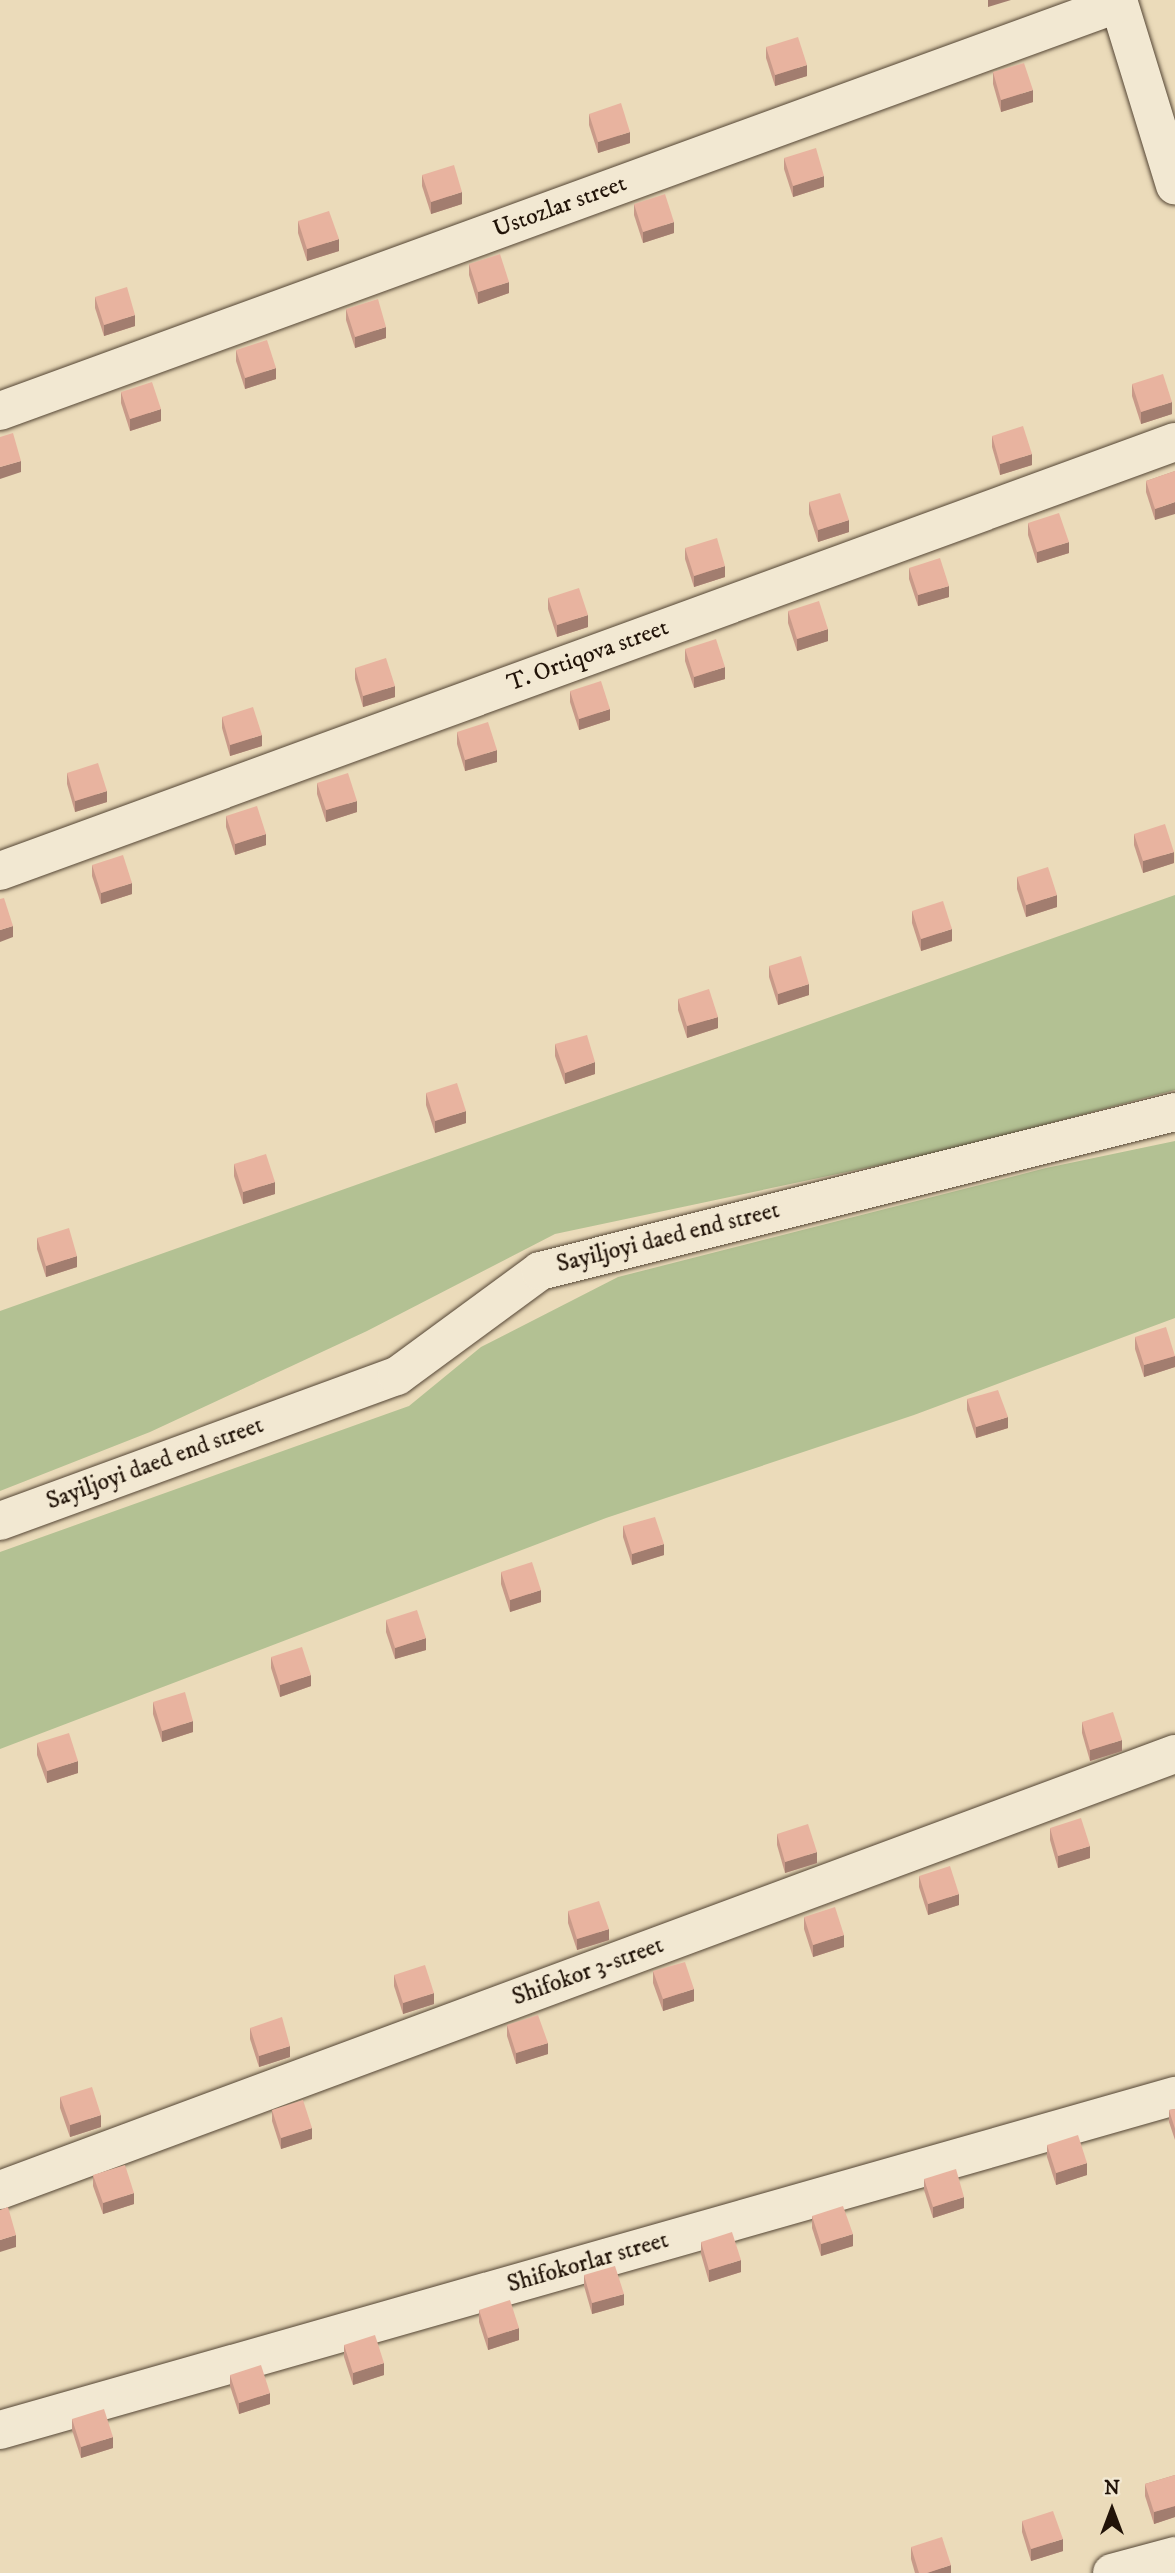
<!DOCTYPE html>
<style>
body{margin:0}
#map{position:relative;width:1175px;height:2573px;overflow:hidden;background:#ebdbba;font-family:"IM FELL DW Pica",serif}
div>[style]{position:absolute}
.green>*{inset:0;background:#b3c193}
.roads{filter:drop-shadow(0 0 2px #544534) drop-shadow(0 0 2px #544534)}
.minor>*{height:38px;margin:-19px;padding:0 19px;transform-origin:19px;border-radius:19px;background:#f2e8d2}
.wall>*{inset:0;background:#c89a89}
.shaded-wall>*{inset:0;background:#a27d6f}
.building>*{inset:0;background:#e8b39f}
span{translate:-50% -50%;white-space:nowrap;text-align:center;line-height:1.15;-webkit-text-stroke:5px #f2e8d2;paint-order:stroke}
.street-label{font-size:24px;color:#211308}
.north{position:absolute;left:1077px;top:2475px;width:70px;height:70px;-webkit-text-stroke:5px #f2e8d2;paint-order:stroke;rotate:0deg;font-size:19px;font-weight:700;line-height:28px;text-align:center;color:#211308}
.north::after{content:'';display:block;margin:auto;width:24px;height:32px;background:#211308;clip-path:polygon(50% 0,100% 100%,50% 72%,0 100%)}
</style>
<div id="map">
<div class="green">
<i style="clip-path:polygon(1175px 895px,1175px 1090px,946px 1151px,555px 1234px,367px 1331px,150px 1432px,0 1491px,0 1311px)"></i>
<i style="clip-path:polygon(1175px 1141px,1175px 1318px,914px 1415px,606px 1518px,0 1749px,0 1552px,409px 1406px,481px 1347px,618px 1277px,1046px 1168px)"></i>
</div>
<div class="roads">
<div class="minor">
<i style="left:1118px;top:0;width:194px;rotate:72.9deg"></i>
<i style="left:0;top:411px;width:1191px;rotate:-20.03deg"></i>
<i style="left:0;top:871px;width:1251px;rotate:-20.06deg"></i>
<i style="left:0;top:1521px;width:423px;rotate:-20.1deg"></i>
<i style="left:397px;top:1376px;width:177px;rotate:-36.3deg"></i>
<i style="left:540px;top:1271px;width:655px;rotate:-14.06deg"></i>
<i style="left:0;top:2190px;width:1253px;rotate:-20.36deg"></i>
<i style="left:0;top:2430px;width:1222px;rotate:-15.87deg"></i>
<i style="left:1112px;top:2573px;width:65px;rotate:-15.1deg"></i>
</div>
</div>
<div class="wall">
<i style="clip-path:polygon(766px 47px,807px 76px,775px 86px,766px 58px)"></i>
<i style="clip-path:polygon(993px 72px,1033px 102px,1001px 112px,993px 84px)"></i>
<i style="clip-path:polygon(589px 114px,630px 143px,598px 153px,589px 125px)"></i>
<i style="clip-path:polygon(784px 158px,824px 187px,793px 197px,784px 169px)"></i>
<i style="clip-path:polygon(422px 175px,462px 204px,431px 214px,422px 186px)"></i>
<i style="clip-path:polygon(634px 204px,674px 233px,643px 243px,634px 215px)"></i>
<i style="clip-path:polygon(298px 221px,339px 251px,307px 261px,298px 233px)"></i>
<i style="clip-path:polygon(469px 264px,509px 293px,478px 304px,469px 275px)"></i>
<i style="clip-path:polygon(95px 297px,135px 326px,104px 336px,95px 308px)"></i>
<i style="clip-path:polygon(346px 309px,386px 338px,355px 348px,346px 320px)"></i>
<i style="clip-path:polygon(236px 350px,276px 379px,245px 389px,236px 361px)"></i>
<i style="clip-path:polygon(1132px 384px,1172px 414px,1141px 424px,1132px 396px)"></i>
<i style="clip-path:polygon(121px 392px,161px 421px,130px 431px,121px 403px)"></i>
<i style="clip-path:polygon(992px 436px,1032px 465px,1000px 475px,992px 447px)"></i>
<i style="clip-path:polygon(1175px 471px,1155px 520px,1146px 492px,1146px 481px)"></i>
<i style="clip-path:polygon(809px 502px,849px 532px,818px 542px,809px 514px)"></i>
<i style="clip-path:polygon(1028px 523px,1069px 553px,1037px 563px,1028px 535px)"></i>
<i style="clip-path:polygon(685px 548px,725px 577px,694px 587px,685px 559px)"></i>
<i style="clip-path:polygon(909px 568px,949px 597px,918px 606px,909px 579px)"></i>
<i style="clip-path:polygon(548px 598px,588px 627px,557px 637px,548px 609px)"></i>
<i style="clip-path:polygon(788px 611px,828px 641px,797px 651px,788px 623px)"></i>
<i style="clip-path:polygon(685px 649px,725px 679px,694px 688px,685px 661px)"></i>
<i style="clip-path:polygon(355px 668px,395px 697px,363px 707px,355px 679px)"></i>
<i style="clip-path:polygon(570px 691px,610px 720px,579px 730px,570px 702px)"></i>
<i style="clip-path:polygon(222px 717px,262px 746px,230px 756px,222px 728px)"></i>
<i style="clip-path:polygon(457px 732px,497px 762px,465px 771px,457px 744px)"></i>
<i style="clip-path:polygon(67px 773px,107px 802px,75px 812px,67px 784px)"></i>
<i style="clip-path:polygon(317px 783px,357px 812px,326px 822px,317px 794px)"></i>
<i style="clip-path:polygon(226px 816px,266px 845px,235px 855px,226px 827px)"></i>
<i style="clip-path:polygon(1134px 834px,1174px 863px,1143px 873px,1134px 845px)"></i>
<i style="clip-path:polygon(92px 865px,132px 894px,101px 904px,92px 876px)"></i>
<i style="clip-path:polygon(1017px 877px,1057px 907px,1026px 917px,1017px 889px)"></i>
<i style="clip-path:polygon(912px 911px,952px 941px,921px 951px,912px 923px)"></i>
<i style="clip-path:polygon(769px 966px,809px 995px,778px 1005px,769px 977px)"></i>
<i style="clip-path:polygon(678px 999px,718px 1028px,687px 1038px,678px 1010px)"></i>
<i style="clip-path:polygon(555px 1044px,595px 1074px,565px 1084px,555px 1056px)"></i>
<i style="clip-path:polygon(426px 1093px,466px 1123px,435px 1133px,426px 1105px)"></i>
<i style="clip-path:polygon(234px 1164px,275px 1194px,243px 1204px,234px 1176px)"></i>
<i style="clip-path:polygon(37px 1238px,77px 1267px,46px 1277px,37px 1249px)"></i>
<i style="clip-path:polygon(1135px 1337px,1175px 1356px,1175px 1367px,1144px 1377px,1135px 1349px)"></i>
<i style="clip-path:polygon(967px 1399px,1008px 1428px,976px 1438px,967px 1410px)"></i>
<i style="clip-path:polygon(623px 1526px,664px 1555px,632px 1565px,623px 1537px)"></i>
<i style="clip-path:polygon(501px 1572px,541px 1602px,510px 1612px,501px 1584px)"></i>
<i style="clip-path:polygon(386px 1620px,426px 1650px,395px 1659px,386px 1632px)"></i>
<i style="clip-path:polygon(271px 1657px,311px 1686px,280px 1697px,271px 1668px)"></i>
<i style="clip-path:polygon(153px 1702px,193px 1732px,162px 1742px,153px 1714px)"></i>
<i style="clip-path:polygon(1082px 1722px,1122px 1751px,1090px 1761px,1082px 1733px)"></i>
<i style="clip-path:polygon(37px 1743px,78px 1773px,47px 1783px,37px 1755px)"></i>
<i style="clip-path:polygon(1050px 1828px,1090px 1858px,1058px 1868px,1050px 1840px)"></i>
<i style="clip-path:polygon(777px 1834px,817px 1863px,785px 1873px,777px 1845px)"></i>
<i style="clip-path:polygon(919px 1876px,959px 1905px,928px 1915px,919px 1887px)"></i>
<i style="clip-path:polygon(568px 1911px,609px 1940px,577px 1950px,568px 1923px)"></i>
<i style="clip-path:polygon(804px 1917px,844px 1947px,813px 1957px,804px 1929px)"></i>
<i style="clip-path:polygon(653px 1971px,694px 2001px,663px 2011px,653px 1983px)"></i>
<i style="clip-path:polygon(394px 1975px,434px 2004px,403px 2014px,394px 1986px)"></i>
<i style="clip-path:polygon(507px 2025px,548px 2054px,516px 2064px,507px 2036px)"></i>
<i style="clip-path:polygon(250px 2028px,290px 2057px,259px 2067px,250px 2039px)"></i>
<i style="clip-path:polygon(60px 2097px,101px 2127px,70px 2137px,60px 2108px)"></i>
<i style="clip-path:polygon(1175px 2109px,1175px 2140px,1169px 2122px,1169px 2110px)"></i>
<i style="clip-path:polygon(272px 2110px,312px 2139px,281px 2149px,272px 2121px)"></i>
<i style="clip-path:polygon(1047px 2145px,1087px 2175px,1056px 2185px,1047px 2157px)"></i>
<i style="clip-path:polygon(93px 2175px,134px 2204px,103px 2214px,93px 2186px)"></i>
<i style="clip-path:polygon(924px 2179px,964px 2208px,933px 2218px,924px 2190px)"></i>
<i style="clip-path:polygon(812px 2216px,853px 2246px,821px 2256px,812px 2228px)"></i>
<i style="clip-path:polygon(701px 2242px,741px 2272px,709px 2282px,701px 2254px)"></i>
<i style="clip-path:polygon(584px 2275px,624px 2305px,592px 2314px,584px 2286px)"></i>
<i style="clip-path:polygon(479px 2310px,519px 2340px,488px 2350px,479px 2322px)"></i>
<i style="clip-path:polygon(344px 2345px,384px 2375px,353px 2385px,344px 2357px)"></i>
<i style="clip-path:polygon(230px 2375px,270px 2404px,239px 2414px,230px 2386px)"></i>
<i style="clip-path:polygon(72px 2419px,113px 2448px,81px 2458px,72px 2430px)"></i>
<i style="clip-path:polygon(1175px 2475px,1175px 2517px,1154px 2524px,1145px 2496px,1145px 2484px)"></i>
<i style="clip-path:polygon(1022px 2521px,1063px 2551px,1031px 2561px,1022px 2532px)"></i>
<i style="clip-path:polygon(911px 2547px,951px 2573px,915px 2573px,911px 2559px)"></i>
</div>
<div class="shaded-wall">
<i style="clip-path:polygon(988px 0,1011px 0,988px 7px)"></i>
<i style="clip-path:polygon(807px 65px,807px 76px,775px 86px,775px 75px)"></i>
<i style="clip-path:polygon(1033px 90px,1033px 102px,1001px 112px,1001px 100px)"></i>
<i style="clip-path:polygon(630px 132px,630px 143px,598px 153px,598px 142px)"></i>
<i style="clip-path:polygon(824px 176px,824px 187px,793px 197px,793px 186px)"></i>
<i style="clip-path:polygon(462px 192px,462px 204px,431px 214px,431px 202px)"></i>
<i style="clip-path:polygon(674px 222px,674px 233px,643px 243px,643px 232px)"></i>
<i style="clip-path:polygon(339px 239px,339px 251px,307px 261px,307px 249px)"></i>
<i style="clip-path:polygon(509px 282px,509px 293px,478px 304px,478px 292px)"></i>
<i style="clip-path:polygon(135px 315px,135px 326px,104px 336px,104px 325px)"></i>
<i style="clip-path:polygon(386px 327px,386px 338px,355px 348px,355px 337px)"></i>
<i style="clip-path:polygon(276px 368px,276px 379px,245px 389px,245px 378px)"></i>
<i style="clip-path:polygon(1172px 402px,1172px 414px,1141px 424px,1141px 412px)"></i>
<i style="clip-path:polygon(161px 409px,161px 421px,130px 431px,130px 419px)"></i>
<i style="clip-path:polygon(1032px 454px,1032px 465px,1000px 475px,1000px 464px)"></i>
<i style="clip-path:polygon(21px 461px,21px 472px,0 479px,0 467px)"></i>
<i style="clip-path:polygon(1175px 502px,1175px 514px,1155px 520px,1155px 509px)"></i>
<i style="clip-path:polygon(849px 520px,849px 532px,818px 542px,818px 530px)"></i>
<i style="clip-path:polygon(1069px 542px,1069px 553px,1037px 563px,1037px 552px)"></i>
<i style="clip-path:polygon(725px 566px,725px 577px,694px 587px,694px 576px)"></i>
<i style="clip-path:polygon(949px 586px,949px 597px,918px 606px,918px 595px)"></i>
<i style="clip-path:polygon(588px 615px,588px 627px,557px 637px,557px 625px)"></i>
<i style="clip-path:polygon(828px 629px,828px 641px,797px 651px,797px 639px)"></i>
<i style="clip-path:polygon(725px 667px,725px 679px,694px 688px,694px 677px)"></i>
<i style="clip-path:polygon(395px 686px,395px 697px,363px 707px,363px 696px)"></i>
<i style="clip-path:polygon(610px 709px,610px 720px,579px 730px,579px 719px)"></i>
<i style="clip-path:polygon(262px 735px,262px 746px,230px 756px,230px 745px)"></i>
<i style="clip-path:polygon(497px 750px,497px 762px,465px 771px,465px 760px)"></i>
<i style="clip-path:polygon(107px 791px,107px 802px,75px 812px,75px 801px)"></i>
<i style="clip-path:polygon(357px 801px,357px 812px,326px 822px,326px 810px)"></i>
<i style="clip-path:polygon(266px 834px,266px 845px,235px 855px,235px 844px)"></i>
<i style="clip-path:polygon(1174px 852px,1174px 863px,1143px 873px,1143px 861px)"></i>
<i style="clip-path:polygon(132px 883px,132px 894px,101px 904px,101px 893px)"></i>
<i style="clip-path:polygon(1057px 895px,1057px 907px,1026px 917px,1026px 905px)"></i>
<i style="clip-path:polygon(13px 926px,13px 937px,0 942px,0 930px)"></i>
<i style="clip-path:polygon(952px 929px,952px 941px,921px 951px,921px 939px)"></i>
<i style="clip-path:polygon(809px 984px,809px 995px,778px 1005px,778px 994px)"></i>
<i style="clip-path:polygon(718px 1017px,718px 1028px,687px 1038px,687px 1026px)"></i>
<i style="clip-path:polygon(595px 1062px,595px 1074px,565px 1084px,565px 1073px)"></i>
<i style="clip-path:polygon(466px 1111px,466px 1123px,435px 1133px,435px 1121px)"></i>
<i style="clip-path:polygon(275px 1182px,275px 1194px,243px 1204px,243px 1192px)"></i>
<i style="clip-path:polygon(77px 1256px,77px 1267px,46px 1277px,46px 1266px)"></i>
<i style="clip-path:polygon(1175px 1356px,1175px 1367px,1144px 1377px,1144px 1365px)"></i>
<i style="clip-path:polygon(1008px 1417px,1008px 1428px,976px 1438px,976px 1427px)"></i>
<i style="clip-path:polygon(664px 1544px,664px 1555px,632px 1565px,632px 1554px)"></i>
<i style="clip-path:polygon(541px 1590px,541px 1602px,510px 1612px,510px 1600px)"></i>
<i style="clip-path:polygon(426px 1638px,426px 1650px,395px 1659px,395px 1648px)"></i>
<i style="clip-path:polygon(311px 1675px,311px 1686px,280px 1697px,280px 1685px)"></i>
<i style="clip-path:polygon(193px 1721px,193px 1732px,162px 1742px,162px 1731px)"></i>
<i style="clip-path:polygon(1122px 1740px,1122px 1751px,1090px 1761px,1090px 1750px)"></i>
<i style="clip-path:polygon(78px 1761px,78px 1773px,47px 1783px,47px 1771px)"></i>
<i style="clip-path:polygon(1090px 1846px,1090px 1858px,1058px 1868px,1058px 1856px)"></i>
<i style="clip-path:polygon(817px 1852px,817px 1863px,785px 1873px,785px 1862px)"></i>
<i style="clip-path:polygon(959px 1894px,959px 1905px,928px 1915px,928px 1904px)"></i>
<i style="clip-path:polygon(609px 1929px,609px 1940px,577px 1950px,577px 1939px)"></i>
<i style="clip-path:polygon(844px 1935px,844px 1947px,813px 1957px,813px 1945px)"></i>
<i style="clip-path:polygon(694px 1989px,694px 2001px,663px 2011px,663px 1999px)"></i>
<i style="clip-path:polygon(434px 1993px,434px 2004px,403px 2014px,403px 2003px)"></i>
<i style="clip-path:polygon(548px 2043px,548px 2054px,516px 2064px,516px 2053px)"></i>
<i style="clip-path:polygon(290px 2046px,290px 2057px,259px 2067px,259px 2056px)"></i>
<i style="clip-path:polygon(101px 2115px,101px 2127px,70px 2137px,70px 2125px)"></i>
<i style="clip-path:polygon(312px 2128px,312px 2139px,281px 2149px,281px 2138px)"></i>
<i style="clip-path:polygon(1087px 2163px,1087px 2175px,1056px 2185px,1056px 2173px)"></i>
<i style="clip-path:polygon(134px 2193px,134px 2204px,103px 2214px,103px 2203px)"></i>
<i style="clip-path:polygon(964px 2197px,964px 2208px,933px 2218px,933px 2207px)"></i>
<i style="clip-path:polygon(853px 2234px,853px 2246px,821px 2256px,821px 2244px)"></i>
<i style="clip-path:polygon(16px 2235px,16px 2247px,0 2252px,0 2240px)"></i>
<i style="clip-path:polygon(741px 2260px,741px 2272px,709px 2282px,709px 2270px)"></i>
<i style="clip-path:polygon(624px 2294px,624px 2305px,592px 2314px,592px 2303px)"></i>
<i style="clip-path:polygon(519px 2328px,519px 2340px,488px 2350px,488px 2338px)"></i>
<i style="clip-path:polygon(384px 2363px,384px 2375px,353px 2385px,353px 2373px)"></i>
<i style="clip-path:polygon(270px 2393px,270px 2404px,239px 2414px,239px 2403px)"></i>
<i style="clip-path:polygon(113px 2437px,113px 2448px,81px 2458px,81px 2447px)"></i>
<i style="clip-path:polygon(1175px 2506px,1175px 2517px,1154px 2524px,1154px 2512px)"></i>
<i style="clip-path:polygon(1063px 2539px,1063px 2551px,1031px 2561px,1031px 2549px)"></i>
<i style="clip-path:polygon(951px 2565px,951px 2573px,927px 2573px)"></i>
</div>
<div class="building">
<i style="clip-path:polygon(798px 37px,807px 65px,775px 75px,766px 47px)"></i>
<i style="clip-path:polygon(1024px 63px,1033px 90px,1001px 100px,993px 72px)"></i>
<i style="clip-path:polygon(621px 103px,630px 132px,598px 142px,589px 114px)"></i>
<i style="clip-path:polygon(816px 148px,824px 176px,793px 186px,784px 158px)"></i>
<i style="clip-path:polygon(454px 165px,462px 192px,431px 202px,422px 175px)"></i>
<i style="clip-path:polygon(665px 194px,674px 222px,643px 232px,634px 204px)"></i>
<i style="clip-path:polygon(329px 211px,339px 239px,307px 249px,298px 221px)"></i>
<i style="clip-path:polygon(500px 254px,509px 282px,478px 292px,469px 264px)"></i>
<i style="clip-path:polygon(127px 287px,135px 315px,104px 325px,95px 297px)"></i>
<i style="clip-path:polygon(378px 299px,386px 327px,355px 337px,346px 309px)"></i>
<i style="clip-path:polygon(267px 340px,276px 368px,245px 378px,236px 350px)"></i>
<i style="clip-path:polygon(1163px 374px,1172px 402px,1141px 412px,1132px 384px)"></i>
<i style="clip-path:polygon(152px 382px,161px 409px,130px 419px,121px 392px)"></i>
<i style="clip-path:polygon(1023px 426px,1032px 454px,1000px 464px,992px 436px)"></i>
<i style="clip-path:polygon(13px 433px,21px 461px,0 467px,0 437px)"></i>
<i style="clip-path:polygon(1175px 471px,1175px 502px,1155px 509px,1146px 481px)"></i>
<i style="clip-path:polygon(840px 493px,849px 520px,818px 530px,809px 502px)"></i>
<i style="clip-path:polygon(1059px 513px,1069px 542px,1037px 552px,1028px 523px)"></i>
<i style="clip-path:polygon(717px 538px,725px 566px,694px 576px,685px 548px)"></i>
<i style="clip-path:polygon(940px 558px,949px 586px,918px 595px,909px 568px)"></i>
<i style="clip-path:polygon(579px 588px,588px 615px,557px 625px,548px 598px)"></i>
<i style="clip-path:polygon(819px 601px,828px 629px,797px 639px,788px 611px)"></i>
<i style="clip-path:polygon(716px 639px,725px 667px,694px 677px,685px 649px)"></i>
<i style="clip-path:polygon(386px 658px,395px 686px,363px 696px,355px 668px)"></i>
<i style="clip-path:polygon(601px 681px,610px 709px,579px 719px,570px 691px)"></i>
<i style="clip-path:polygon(253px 707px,262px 735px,230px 745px,222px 717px)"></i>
<i style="clip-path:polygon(488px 722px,497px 750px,465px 760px,457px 732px)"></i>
<i style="clip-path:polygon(98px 763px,107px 791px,75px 801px,67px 773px)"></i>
<i style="clip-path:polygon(348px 773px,357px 801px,326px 810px,317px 783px)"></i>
<i style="clip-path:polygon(257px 806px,266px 834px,235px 844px,226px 816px)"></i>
<i style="clip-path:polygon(1165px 824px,1174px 852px,1143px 861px,1134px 834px)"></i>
<i style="clip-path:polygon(123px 855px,132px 883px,101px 893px,92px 865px)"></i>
<i style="clip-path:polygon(1048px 867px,1057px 895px,1026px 905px,1017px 877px)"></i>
<i style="clip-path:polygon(4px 898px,13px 926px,0 930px,0 899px)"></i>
<i style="clip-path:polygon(943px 901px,952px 929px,921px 939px,912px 911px)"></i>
<i style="clip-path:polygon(801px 956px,809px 984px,778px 994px,769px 966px)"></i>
<i style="clip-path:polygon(709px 989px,718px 1017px,687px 1026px,678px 999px)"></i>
<i style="clip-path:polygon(587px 1035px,595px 1062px,565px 1073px,555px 1044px)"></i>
<i style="clip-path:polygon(457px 1083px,466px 1111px,435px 1121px,426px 1093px)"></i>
<i style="clip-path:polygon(266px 1154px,275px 1182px,243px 1192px,234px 1164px)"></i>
<i style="clip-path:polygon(69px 1228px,77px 1256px,46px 1266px,37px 1238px)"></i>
<i style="clip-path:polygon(1166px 1327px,1175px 1356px,1144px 1365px,1135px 1337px)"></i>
<i style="clip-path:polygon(998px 1390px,1008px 1417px,976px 1427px,967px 1399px)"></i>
<i style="clip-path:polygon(655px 1517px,664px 1544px,632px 1554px,623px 1526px)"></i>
<i style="clip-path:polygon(532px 1562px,541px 1590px,510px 1600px,501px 1572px)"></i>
<i style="clip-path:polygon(417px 1610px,426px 1638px,395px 1648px,386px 1620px)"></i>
<i style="clip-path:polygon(302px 1647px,311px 1675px,280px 1685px,271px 1657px)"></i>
<i style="clip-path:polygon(185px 1692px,193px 1721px,162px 1731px,153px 1702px)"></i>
<i style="clip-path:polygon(1113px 1712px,1122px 1740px,1090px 1750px,1082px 1722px)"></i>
<i style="clip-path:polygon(69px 1733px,78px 1761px,47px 1771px,37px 1743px)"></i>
<i style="clip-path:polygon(1081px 1818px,1090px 1846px,1058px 1856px,1050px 1828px)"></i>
<i style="clip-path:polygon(808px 1824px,817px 1852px,785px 1862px,777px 1834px)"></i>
<i style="clip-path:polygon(950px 1866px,959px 1894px,928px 1904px,919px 1876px)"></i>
<i style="clip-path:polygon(599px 1901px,609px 1929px,577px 1939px,568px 1911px)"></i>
<i style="clip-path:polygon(835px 1907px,844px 1935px,813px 1945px,804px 1917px)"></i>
<i style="clip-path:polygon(685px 1962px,694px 1989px,663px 1999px,653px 1971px)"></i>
<i style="clip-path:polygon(425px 1965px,434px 1993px,403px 2003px,394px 1975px)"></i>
<i style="clip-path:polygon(538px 2015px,548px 2043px,516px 2053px,507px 2025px)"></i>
<i style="clip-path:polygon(282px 2017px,290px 2046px,259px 2056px,250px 2028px)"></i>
<i style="clip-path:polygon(92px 2087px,101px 2115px,70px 2125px,60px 2097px)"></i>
<i style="clip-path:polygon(303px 2100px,312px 2128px,281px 2138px,272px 2110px)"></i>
<i style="clip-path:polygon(1175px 2109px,1175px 2129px,1169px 2110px)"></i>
<i style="clip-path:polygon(1078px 2135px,1087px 2163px,1056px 2173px,1047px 2145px)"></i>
<i style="clip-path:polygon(125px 2165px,134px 2193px,103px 2203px,93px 2175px)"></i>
<i style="clip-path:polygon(956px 2169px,964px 2197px,933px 2207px,924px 2179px)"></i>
<i style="clip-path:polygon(843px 2206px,853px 2234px,821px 2244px,812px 2216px)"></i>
<i style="clip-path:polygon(8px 2207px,16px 2235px,0 2240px,0 2210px)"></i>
<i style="clip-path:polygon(732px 2232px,741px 2260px,709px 2270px,701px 2242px)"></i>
<i style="clip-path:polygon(615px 2266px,624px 2294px,592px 2303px,584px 2275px)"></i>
<i style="clip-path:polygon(510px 2300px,519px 2328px,488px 2338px,479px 2310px)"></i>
<i style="clip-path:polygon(375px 2335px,384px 2363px,353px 2373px,344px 2345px)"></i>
<i style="clip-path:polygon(261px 2365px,270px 2393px,239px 2403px,230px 2375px)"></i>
<i style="clip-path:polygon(104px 2409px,113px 2437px,81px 2447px,72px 2419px)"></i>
<i style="clip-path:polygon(1175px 2475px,1175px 2506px,1154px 2512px,1145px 2484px)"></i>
<i style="clip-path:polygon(1053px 2511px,1063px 2539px,1031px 2549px,1022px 2521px)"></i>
<i style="clip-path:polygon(942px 2537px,951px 2565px,927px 2573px,919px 2573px,911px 2547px)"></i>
</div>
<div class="street-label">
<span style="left:560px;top:207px;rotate:-20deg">Ustozlar street</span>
<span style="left:588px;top:656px;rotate:-20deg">T. Ortiqova street</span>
<span style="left:668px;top:1238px;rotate:-14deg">Sayiljoyi daed end street</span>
<span style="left:155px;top:1464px;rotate:-20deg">Sayiljoyi daed end street</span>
<span style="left:588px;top:1972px;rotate:-20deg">Shifokor 3-street</span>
<span style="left:588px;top:2263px;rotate:-16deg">Shifokorlar street</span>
</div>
<div class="north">N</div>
</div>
